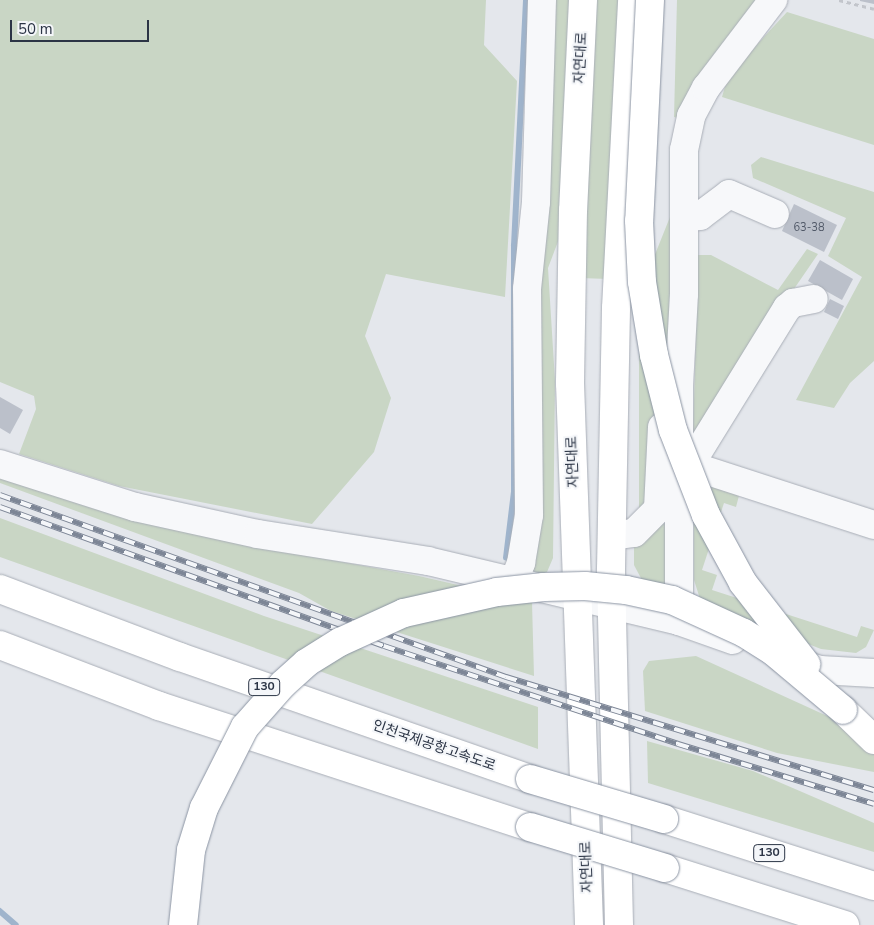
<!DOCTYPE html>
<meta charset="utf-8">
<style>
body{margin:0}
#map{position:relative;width:874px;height:925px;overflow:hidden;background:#e4e7ec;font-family:"Nunito Sans","Noto Sans KR",sans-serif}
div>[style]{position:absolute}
.green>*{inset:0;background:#c9d6c5}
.stream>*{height:5.5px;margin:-2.75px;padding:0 2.75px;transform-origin:2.75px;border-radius:2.75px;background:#9fb4cc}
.building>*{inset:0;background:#bbc0ca}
.path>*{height:3px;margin-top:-1.5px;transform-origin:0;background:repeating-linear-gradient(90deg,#c2c5cb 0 4px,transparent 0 8px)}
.roads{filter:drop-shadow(0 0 1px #a9aeb7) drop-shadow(0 0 1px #a9aeb7)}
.minor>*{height:28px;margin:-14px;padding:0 14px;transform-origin:14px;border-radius:14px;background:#f7f8fa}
.major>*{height:28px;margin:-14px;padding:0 14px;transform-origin:14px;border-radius:14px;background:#fff}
.highway>*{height:28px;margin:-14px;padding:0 14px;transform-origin:14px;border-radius:14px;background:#fff}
.rail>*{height:5.5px;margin-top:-2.75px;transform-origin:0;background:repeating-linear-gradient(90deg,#f4f6f9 0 11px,#7d8696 0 22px);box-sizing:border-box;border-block:1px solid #7d8696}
.bridges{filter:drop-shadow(0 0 1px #8b94a3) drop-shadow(0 0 1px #8b94a3)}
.highway-bridge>*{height:28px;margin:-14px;padding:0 14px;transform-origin:14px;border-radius:14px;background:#fff}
span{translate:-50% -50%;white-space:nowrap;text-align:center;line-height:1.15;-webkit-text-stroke:4px #f4f6f9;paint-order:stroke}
.number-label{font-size:11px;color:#4f5766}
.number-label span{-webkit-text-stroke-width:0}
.shield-label span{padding:1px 4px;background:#f4f6f9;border:1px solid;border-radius:4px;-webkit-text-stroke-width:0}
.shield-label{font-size:12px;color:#2b3445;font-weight:700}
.street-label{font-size:14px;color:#2b3445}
.scale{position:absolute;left:10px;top:20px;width:139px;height:22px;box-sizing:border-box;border:2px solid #2b3445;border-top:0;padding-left:6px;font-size:15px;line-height:18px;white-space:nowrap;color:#2b3445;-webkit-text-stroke:4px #f4f6f9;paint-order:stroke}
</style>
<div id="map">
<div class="green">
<i style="clip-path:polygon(0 0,486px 0,484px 45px,517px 81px,505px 297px,386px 274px,365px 336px,391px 398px,374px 452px,312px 524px,119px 486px,19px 454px,36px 409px,34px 396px,0 382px)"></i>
<i style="clip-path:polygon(548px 0,572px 0,562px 231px,548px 268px,555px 381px,553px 558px,547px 572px,533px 577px,530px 547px)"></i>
<i style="clip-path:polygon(592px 0,622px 0,608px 279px,580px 278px)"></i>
<i style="clip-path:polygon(677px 0,763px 0,681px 119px,674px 117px)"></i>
<i style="clip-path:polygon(787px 12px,874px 39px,874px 145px,722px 97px,728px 76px)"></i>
<i style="clip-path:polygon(761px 157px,874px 192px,874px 361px,850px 383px,834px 408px,796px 400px,862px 277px,828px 256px,846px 218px,753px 178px,751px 165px)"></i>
<i style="clip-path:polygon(670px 217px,675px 287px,669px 380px,652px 262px)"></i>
<i style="clip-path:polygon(807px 249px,818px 254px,693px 436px,698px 255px,711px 255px,778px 290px)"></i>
<i style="clip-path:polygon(639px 317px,656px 400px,652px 433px,655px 497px,639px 520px)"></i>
<i style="clip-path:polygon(0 476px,293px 553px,419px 576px,532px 602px,534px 676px,331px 611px,299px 593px,0 483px)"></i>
<i style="clip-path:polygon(694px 482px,740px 492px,736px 507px,724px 503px,702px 570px,717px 575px,712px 590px,857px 637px,861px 626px,874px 630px,866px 647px,856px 653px,821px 649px,701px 602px,694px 580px)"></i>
<i style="clip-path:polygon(665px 506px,672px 587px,643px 582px,634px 565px,634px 540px)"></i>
<i style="clip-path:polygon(0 518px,264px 616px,538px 707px,538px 749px,0 557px)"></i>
<i style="clip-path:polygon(696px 656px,836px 720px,874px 744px,874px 772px,777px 753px,645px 711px,643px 671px,649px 661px)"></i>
<i style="clip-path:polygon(647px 741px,753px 771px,874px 823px,874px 852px,648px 783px)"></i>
</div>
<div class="stream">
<i style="left:506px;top:558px;width:66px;rotate:-83.1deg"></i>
<i style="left:514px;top:492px;width:246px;rotate:-90deg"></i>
<i style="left:514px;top:246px;width:246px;rotate:-87.2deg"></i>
<i style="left:0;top:911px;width:21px;rotate:41deg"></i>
</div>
<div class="building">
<i style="clip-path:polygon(860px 0,874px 0,874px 4px,860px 1px)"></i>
<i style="clip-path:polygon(794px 204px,837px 225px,824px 252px,782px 231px)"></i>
<i style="clip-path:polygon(820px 260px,853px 279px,842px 300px,808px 281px)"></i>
<i style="clip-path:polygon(830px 299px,844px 306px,838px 319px,824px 312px)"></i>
<i style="clip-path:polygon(0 397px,23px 410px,10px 434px,0 428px)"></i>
</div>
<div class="path">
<i style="left:839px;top:0;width:36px;rotate:14deg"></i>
</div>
<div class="roads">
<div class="minor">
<i style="left:685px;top:217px;width:15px;rotate:-4deg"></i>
<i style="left:700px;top:216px;width:36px;rotate:-37deg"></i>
<i style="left:729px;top:194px;width:50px;rotate:23.5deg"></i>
<i style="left:680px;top:462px;width:204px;rotate:18deg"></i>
<i style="left:0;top:464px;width:142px;rotate:17.7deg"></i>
<i style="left:135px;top:507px;width:126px;rotate:12.4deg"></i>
<i style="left:258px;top:534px;width:172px;rotate:9deg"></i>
<i style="left:428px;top:561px;width:258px;rotate:13.4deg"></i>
<i style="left:679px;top:621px;width:57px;rotate:19.4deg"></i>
<i style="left:690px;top:465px;width:185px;rotate:-58.3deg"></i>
<i style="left:787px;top:308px;width:8px;rotate:-40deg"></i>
<i style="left:793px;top:303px;width:21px;rotate:-11deg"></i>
<i style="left:612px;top:536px;width:22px;rotate:-8deg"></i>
<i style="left:634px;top:533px;width:34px;rotate:-45deg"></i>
<i style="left:658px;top:509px;width:82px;rotate:-87.2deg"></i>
<i style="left:513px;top:583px;width:22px;rotate:-68deg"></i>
<i style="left:521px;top:563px;width:49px;rotate:-80.5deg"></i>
<i style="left:529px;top:515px;width:226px;rotate:-90.5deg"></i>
<i style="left:527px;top:289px;width:87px;rotate:-84.1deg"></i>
<i style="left:536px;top:202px;width:202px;rotate:-88.3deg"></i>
<i style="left:679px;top:621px;width:235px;rotate:-90deg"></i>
<i style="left:679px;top:386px;width:92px;rotate:-86.9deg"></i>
<i style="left:684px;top:294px;width:144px;rotate:-90deg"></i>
<i style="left:684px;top:150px;width:35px;rotate:-78deg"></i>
<i style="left:691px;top:116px;width:32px;rotate:-62deg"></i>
<i style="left:706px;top:88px;width:111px;rotate:-52.7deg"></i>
<i style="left:783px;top:658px;width:39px;rotate:18deg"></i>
<i style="left:820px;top:670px;width:54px;rotate:3.2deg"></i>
</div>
<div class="major">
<i style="left:583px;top:0;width:210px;rotate:92.7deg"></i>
<i style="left:573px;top:210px;width:173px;rotate:91deg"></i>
<i style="left:570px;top:383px;width:542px;rotate:87.99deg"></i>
<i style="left:619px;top:925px;width:356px;rotate:-91.3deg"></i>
<i style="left:611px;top:569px;width:261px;rotate:-88.9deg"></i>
<i style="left:616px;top:308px;width:308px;rotate:-87deg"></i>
</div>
<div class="highway">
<i style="left:0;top:589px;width:192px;rotate:20.7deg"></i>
<i style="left:180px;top:657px;width:371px;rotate:19.2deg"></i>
<i style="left:0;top:645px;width:170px;rotate:21deg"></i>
<i style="left:159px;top:706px;width:390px;rotate:18.1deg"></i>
<i style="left:843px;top:710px;width:43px;rotate:44.1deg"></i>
<i style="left:664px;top:819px;width:220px;rotate:17.7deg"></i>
<i style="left:665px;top:868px;width:189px;rotate:17.6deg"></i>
</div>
</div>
<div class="rail">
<i style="left:0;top:495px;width:538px;rotate:19.78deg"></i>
<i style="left:506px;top:677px;width:385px;rotate:17.1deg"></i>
<i style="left:0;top:507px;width:408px;rotate:19.9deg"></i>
<i style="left:384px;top:646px;width:310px;rotate:18.4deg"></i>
<i style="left:678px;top:744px;width:205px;rotate:17deg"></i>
</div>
<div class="bridges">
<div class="highway-bridge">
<i style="left:650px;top:0;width:221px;rotate:92.8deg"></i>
<i style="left:639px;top:221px;width:61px;rotate:87.2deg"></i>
<i style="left:642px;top:282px;width:74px;rotate:80.7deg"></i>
<i style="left:654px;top:355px;width:77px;rotate:75.8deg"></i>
<i style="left:673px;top:430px;width:91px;rotate:68.8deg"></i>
<i style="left:706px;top:515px;width:77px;rotate:61.4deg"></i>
<i style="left:743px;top:583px;width:103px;rotate:52.1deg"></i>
<i style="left:530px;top:779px;width:140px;rotate:16.6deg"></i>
<i style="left:530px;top:827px;width:141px;rotate:16.9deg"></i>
<i style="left:183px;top:925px;width:75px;rotate:-83.9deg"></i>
<i style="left:191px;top:850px;width:44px;rotate:-72.8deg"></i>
<i style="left:204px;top:808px;width:91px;rotate:-63.2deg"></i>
<i style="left:245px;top:727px;width:57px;rotate:-48.5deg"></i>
<i style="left:283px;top:684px;width:31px;rotate:-42deg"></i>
<i style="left:306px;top:663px;width:40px;rotate:-32deg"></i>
<i style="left:340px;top:642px;width:70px;rotate:-24.4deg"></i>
<i style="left:404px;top:613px;width:95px;rotate:-12.7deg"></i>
<i style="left:497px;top:592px;width:47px;rotate:-6.1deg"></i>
<i style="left:544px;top:587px;width:41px;rotate:-1.4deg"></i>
<i style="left:585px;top:586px;width:41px;rotate:5.6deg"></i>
<i style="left:626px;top:590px;width:47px;rotate:12.3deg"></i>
<i style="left:672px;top:600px;width:79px;rotate:24.6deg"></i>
<i style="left:744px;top:633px;width:36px;rotate:32deg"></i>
<i style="left:774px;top:652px;width:90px;rotate:40deg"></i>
</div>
</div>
<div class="number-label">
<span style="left:809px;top:228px">63-38</span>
</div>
<div class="shield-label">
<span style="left:264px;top:687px">130</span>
<span style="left:769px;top:853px">130</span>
</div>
<div class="street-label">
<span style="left:581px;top:58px;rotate:-87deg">자연대로</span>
<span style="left:573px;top:462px;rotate:-92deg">자연대로</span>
<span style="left:434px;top:746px;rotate:19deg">인천국제공항고속도로</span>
<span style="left:587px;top:867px;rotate:-92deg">자연대로</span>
</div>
<div class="scale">50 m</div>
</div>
